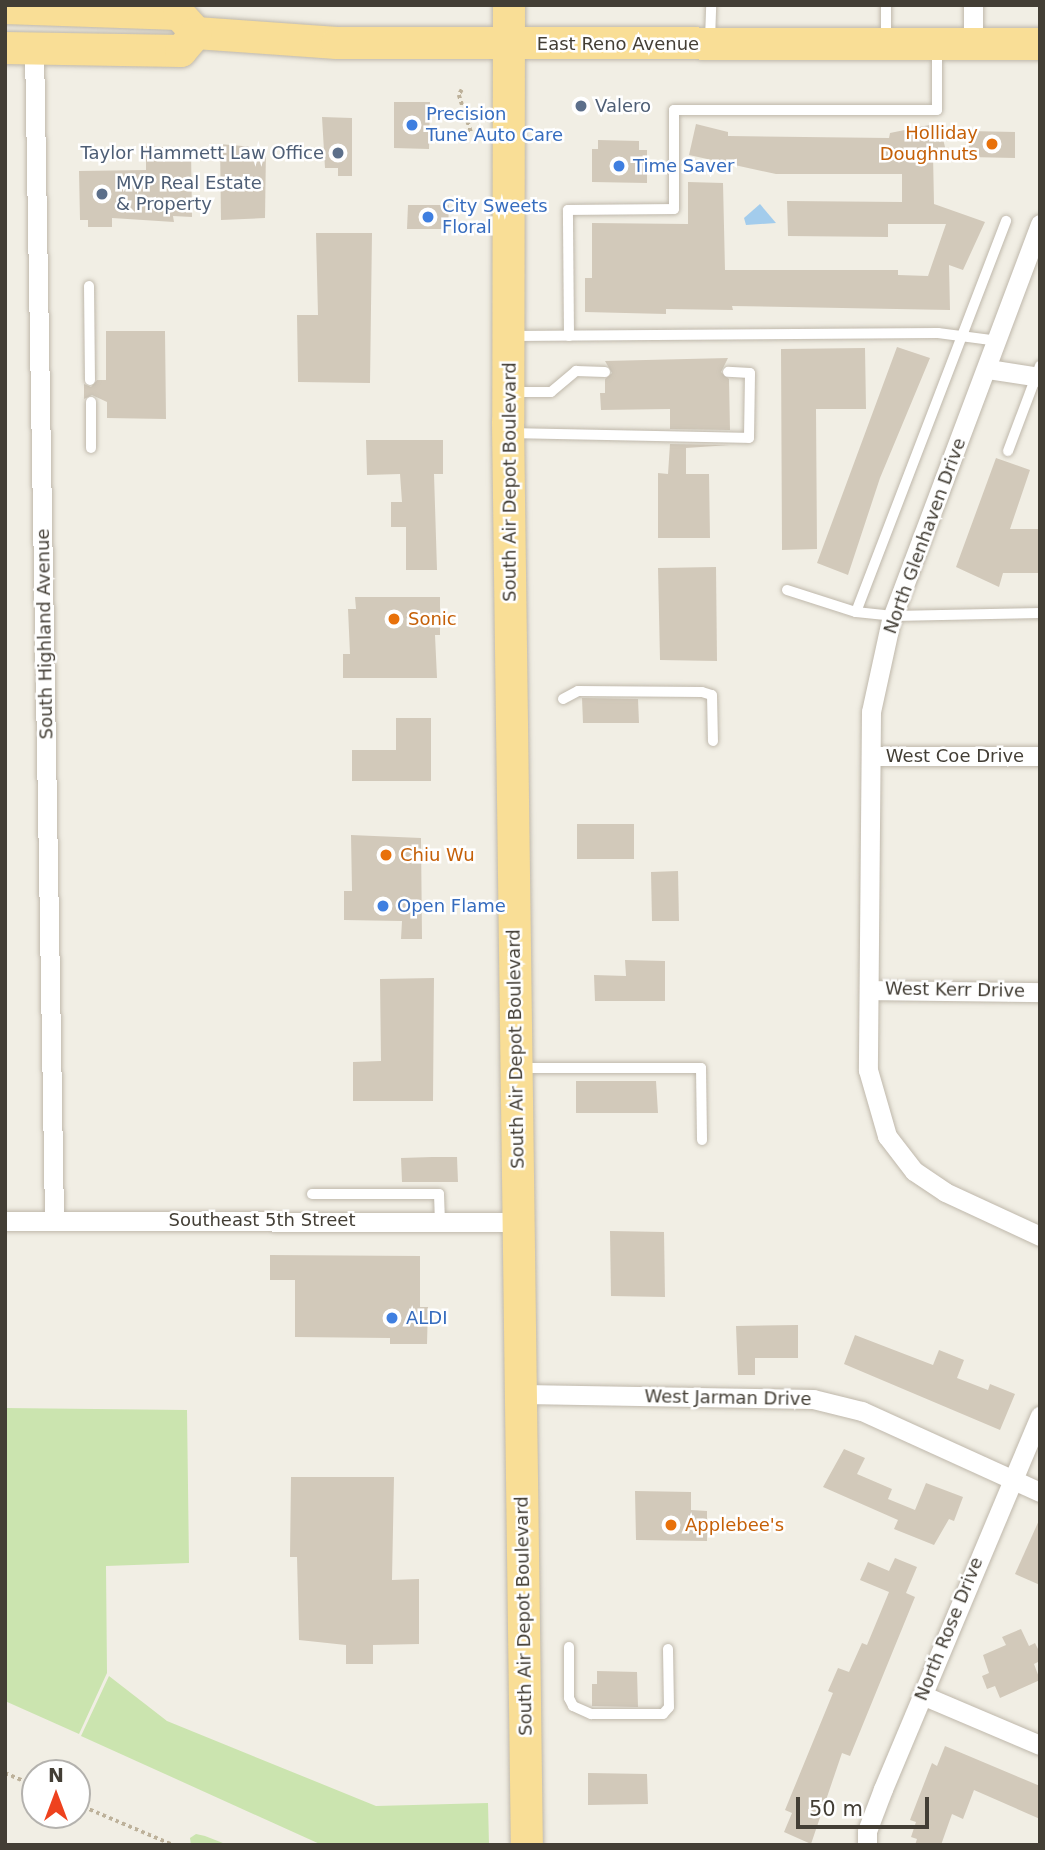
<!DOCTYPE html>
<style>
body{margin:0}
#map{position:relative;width:1045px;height:1850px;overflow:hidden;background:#f1eee4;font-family:"DejaVu Sans",sans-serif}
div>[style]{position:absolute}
.green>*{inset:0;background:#cbe4af}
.water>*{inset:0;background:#a3ccec}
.building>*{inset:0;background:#d2c9ba}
.path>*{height:3.5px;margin-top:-1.75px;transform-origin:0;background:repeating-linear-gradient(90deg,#bdb19a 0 3.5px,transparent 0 7px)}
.roads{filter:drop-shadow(0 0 2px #bfb8ab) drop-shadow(0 0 2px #bfb8ab)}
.lane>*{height:10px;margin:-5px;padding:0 5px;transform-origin:5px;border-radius:5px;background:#fff}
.street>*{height:19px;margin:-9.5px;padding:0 9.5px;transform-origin:9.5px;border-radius:9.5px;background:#fff}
.primary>*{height:32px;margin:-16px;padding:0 16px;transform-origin:16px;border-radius:16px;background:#f9de96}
.dots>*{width:19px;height:19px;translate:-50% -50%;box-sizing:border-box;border:4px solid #fff;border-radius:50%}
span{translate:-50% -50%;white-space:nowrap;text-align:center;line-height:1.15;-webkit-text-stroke:5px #fff;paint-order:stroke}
.street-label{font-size:18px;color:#433e35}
.service-label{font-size:18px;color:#4e5e75}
.left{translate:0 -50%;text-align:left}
.right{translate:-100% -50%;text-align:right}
.shop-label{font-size:18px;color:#366cbe}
.food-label{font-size:18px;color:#c56008}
.frame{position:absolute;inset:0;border:7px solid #433e35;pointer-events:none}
.north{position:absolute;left:21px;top:1759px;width:70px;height:70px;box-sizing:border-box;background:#fff;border:2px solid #b4b2ae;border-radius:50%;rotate:0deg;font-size:19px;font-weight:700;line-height:28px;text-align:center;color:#433e35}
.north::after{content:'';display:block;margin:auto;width:24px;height:32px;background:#ee421e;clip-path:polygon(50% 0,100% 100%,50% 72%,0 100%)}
.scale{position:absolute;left:796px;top:1797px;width:133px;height:32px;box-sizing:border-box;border:4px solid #433e35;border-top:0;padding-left:9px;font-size:21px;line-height:24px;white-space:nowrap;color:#433e35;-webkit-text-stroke:5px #fff;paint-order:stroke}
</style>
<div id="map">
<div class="green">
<i style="clip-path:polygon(5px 1408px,187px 1410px,189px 1563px,106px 1566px,107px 1673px,79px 1734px,5px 1701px)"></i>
<i style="clip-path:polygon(109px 1676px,167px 1721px,376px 1806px,488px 1803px,489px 1845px,322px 1845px,81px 1736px)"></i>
<i style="clip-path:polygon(196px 1834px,205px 1836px,228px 1845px,191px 1845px,190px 1838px)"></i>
</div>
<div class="water">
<i style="clip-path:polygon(760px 204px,776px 223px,746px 225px,744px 218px)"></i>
</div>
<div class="building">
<i style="clip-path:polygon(394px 102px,430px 102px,429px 149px,394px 148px)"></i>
<i style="clip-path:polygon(322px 117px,352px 118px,352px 176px,338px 176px,338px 168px,325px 168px)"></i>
<i style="clip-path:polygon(939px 123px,946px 151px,933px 154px,934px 204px,985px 222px,963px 270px,949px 265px,950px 310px,732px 306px,733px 310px,666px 309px,666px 314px,585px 312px,585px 278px,592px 278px,592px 223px,688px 224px,688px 182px,723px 183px,725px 270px,898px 270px,898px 275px,928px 276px,946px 224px,888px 224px,888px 237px,788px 236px,787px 201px,902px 202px,902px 174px,776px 174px,689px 155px,696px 124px,728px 132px,728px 136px,889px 138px,890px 133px)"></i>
<i style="clip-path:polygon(969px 131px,1015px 132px,1015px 158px,969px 157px)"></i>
<i style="clip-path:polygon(598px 140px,639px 141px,639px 150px,647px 150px,647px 183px,592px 182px,592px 149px,598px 149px)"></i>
<i style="clip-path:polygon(220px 144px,266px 148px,265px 218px,221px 220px)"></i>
<i style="clip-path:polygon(146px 146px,191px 149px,192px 217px,173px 216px,174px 222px,112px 218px,112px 227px,88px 227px,88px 220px,80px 220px,79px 171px,146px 170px)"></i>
<i style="clip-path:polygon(408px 205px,449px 205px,448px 229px,407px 229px)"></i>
<i style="clip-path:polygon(316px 233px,372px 233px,370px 383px,298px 382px,297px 315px,318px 315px)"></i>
<i style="clip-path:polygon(106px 331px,165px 331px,166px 419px,107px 418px,107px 402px,92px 395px,84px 399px,84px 384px,91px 387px,97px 380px,106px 380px)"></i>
<i style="clip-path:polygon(897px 347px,930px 358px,880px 478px,848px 575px,817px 563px)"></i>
<i style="clip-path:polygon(865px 348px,866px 409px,816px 409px,817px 549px,782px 550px,781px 349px)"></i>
<i style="clip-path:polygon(728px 358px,721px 372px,729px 379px,730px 430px,670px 429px,670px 409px,601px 410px,600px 393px,605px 393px,605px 379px,612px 373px,605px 361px)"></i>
<i style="clip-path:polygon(366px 440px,443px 440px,443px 474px,434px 474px,437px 570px,406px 570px,406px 527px,391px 527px,391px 502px,402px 502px,400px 474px,367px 475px)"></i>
<i style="clip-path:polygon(670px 444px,730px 445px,686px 448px,686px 474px,709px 474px,710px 538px,658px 538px,658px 473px,668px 474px)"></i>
<i style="clip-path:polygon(996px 458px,1030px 470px,1010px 529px,1040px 529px,1040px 573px,1003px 573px,999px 587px,956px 567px)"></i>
<i style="clip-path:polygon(716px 567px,717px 661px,660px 660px,658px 568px)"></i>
<i style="clip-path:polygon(355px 597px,440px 597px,440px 635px,435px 635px,437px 678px,343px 678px,343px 654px,350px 654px,348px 609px,356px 609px)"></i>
<i style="clip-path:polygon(582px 698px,638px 699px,639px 723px,583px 723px)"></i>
<i style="clip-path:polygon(396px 718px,431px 718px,431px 781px,352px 781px,352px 750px,396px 750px)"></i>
<i style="clip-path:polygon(577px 824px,634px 824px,634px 859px,577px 859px)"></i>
<i style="clip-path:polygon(351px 835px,421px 838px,422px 939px,401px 939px,402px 921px,344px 920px,344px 891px,352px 891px)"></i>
<i style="clip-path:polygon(678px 871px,679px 921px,652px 921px,651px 872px)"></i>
<i style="clip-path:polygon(625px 960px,665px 961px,665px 1001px,595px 1001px,594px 975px,626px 976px)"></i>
<i style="clip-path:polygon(434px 978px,433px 1101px,353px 1101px,353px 1062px,381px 1061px,380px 979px)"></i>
<i style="clip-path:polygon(576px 1081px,656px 1081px,658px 1113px,576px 1113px)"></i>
<i style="clip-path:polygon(432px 1157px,457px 1157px,458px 1182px,402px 1182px,401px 1158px)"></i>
<i style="clip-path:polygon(610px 1231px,664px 1232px,665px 1297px,611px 1296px)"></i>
<i style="clip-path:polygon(270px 1255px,420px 1256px,420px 1307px,428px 1307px,427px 1344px,390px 1344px,390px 1338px,295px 1337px,295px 1280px,270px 1280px)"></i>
<i style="clip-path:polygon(798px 1325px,798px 1358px,755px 1358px,755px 1375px,738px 1375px,736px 1326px)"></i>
<i style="clip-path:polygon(855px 1335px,933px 1365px,939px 1350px,964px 1360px,957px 1378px,988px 1390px,990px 1384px,1015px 1394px,1000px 1430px,844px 1364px)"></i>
<i style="clip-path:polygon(844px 1449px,865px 1458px,857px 1474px,892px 1489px,888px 1499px,915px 1510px,926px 1483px,963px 1497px,954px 1521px,949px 1519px,934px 1545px,894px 1529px,898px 1520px,823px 1487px)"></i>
<i style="clip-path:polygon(291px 1477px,394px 1477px,392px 1580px,419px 1579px,419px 1644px,373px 1645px,373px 1664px,346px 1664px,346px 1645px,299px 1640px,297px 1557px,290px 1557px)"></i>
<i style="clip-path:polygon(635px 1491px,691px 1492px,691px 1510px,707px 1511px,707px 1541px,636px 1540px)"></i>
<i style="clip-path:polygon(1040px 1518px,1040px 1585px,1015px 1574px)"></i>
<i style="clip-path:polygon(895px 1558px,917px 1567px,906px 1593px,915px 1597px,850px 1756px,842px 1753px,811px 1844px,784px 1832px,792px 1813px,785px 1810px,833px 1693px,828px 1691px,838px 1668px,849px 1672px,862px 1643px,867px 1645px,889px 1592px,860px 1580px,868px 1562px,889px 1571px)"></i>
<i style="clip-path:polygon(1021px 1629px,1029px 1646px,1035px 1643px,1040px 1653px,1040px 1661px,1034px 1664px,1040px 1680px,1000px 1698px,995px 1686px,987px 1689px,982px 1676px,989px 1673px,983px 1655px,1006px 1645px,1002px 1637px)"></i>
<i style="clip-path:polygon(597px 1671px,637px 1672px,638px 1707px,592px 1706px,592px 1684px,597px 1684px)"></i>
<i style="clip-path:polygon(945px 1746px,1040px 1786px,1040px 1819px,974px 1790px,963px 1819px,952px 1814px,941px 1845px,915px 1845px,917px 1839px,911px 1837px,916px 1822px,910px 1820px,932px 1763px,937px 1766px)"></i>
<i style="clip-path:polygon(588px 1773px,647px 1774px,648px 1804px,588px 1805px)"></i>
</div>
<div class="path">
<i style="left:462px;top:90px;width:6px;rotate:121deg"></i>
<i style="left:459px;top:95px;width:39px;rotate:72deg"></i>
<i style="left:5px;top:1773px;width:33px;rotate:23deg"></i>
<i style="left:77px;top:1804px;width:104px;rotate:23.1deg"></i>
</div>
<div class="roads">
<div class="lane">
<i style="left:886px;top:5px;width:35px;rotate:90deg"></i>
<i style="left:710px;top:40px;width:35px;rotate:-88deg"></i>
<i style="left:89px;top:286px;width:94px;rotate:89.4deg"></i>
<i style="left:513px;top:336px;width:425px;rotate:-0.4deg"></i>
<i style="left:938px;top:333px;width:61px;rotate:7.6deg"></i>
<i style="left:569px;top:336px;width:126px;rotate:-90.5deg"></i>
<i style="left:568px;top:210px;width:106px;rotate:-0.5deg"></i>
<i style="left:674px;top:209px;width:99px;rotate:-90deg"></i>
<i style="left:674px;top:110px;width:263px"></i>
<i style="left:937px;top:110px;width:62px;rotate:-90deg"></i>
<i style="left:512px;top:392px;width:39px"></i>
<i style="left:551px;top:392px;width:33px;rotate:-40deg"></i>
<i style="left:576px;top:371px;width:29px;rotate:2deg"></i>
<i style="left:91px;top:402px;width:46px;rotate:90deg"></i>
<i style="left:513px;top:433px;width:236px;rotate:1.2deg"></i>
<i style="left:749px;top:438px;width:65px;rotate:-89.1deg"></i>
<i style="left:750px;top:373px;width:22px;rotate:-177deg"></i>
<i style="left:1008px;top:451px;width:91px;rotate:-69.4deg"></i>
<i style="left:787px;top:590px;width:72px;rotate:17.7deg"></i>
<i style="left:856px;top:612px;width:37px;rotate:6deg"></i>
<i style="left:893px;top:616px;width:147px;rotate:-1.2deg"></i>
<i style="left:856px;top:612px;width:419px;rotate:-69deg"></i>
<i style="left:563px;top:699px;width:17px;rotate:-28deg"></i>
<i style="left:578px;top:691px;width:124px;rotate:0.5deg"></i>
<i style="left:702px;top:692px;width:10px;rotate:17deg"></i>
<i style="left:712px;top:695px;width:46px;rotate:88.8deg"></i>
<i style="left:522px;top:1068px;width:179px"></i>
<i style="left:701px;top:1068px;width:72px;rotate:89.2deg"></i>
<i style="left:312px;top:1194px;width:127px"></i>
<i style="left:439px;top:1194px;width:28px;rotate:88deg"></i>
<i style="left:569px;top:1647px;width:51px;rotate:90deg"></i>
<i style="left:569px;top:1698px;width:9px;rotate:63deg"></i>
<i style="left:573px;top:1706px;width:20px;rotate:24deg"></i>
<i style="left:591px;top:1714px;width:72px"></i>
<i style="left:663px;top:1714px;width:9px;rotate:-49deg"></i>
<i style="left:669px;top:1707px;width:58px;rotate:-91deg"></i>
</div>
<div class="street">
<i style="left:973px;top:5px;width:40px;rotate:90deg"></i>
<i style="left:34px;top:48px;width:1172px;rotate:89.02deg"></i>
<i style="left:1040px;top:224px;width:423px;rotate:110.6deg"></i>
<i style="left:891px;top:620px;width:94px;rotate:102.3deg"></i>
<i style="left:871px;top:712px;width:358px;rotate:90.5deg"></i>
<i style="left:868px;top:1070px;width:69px;rotate:73.9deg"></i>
<i style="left:887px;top:1136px;width:44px;rotate:52.4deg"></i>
<i style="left:914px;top:1171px;width:37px;rotate:34deg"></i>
<i style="left:945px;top:1192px;width:105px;rotate:24.9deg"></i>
<i style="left:988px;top:369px;width:53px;rotate:8.7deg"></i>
<i style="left:871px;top:756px;width:169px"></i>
<i style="left:871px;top:990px;width:169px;rotate:0.7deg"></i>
<i style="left:5px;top:1221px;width:513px;rotate:0.11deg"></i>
<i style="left:523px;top:1394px;width:290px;rotate:1deg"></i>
<i style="left:813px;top:1399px;width:50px;rotate:13.8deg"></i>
<i style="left:862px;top:1411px;width:196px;rotate:24.5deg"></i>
<i style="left:922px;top:1695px;width:128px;rotate:23deg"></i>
<i style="left:867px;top:1845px;width:14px;rotate:-90deg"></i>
<i style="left:867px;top:1831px;width:45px;rotate:-69.1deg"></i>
<i style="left:883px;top:1789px;width:405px;rotate:-67.2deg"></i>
</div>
<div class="primary">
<i style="left:509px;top:5px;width:417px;rotate:90.1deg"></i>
<i style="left:508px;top:422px;width:1423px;rotate:89.24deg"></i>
<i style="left:5px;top:8px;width:174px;rotate:2deg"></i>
<i style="left:179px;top:14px;width:25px;rotate:48deg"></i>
<i style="left:196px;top:33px;width:141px;rotate:4.1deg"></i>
<i style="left:337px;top:43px;width:703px;rotate:0.08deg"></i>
<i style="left:5px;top:48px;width:176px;rotate:1deg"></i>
<i style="left:181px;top:51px;width:23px;rotate:-50deg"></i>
</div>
</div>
<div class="dots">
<i style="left:581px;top:106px;background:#5c6f8a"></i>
<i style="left:412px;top:125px;background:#3f7fe0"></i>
<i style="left:992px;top:144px;background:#e8710a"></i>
<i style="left:338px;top:153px;background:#5c6f8a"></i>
<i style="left:619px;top:166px;background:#3f7fe0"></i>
<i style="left:102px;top:194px;background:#5c6f8a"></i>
<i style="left:428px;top:217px;background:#3f7fe0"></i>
<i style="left:394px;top:619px;background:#e8710a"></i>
<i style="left:386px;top:855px;background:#e8710a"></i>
<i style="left:383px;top:906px;background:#3f7fe0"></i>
<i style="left:392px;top:1318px;background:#3f7fe0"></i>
<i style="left:671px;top:1525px;background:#e8710a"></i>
</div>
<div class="street-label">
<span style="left:618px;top:44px">East Reno Avenue</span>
<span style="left:510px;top:482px;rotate:-90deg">South Air Depot Boulevard</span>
<span style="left:925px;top:536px;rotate:-70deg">North Glenhaven Drive</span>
<span style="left:45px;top:634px;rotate:-91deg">South Highland Avenue</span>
<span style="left:955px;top:756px">West Coe Drive</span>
<span style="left:955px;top:990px;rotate:1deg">West Kerr Drive</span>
<span style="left:516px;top:1049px;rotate:-91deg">South Air Depot Boulevard</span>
<span style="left:262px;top:1220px">Southeast 5th Street</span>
<span style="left:728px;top:1398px;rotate:1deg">West Jarman Drive</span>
<span style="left:524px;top:1616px;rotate:-91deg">South Air Depot Boulevard</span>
<span style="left:949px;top:1629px;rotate:-68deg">North Rose Drive</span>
</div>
<div class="service-label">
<span class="left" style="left:595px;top:106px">Valero</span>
<span class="right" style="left:324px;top:153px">Taylor Hammett Law Office</span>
<span class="left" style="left:116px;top:194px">MVP Real Estate<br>&amp; Property</span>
</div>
<div class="shop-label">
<span class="left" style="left:426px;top:125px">Precision<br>Tune Auto Care</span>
<span class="left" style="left:633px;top:166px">Time Saver</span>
<span class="left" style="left:442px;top:217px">City Sweets<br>Floral</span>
<span class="left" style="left:397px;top:906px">Open Flame</span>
<span class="left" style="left:406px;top:1318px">ALDI</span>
</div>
<div class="food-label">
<span class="right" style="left:978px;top:144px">Holliday<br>Doughnuts</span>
<span class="left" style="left:408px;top:619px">Sonic</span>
<span class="left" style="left:400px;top:855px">Chiu Wu</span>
<span class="left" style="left:685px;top:1525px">Applebee's</span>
</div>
<div class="frame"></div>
<div class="north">N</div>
<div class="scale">50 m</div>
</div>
